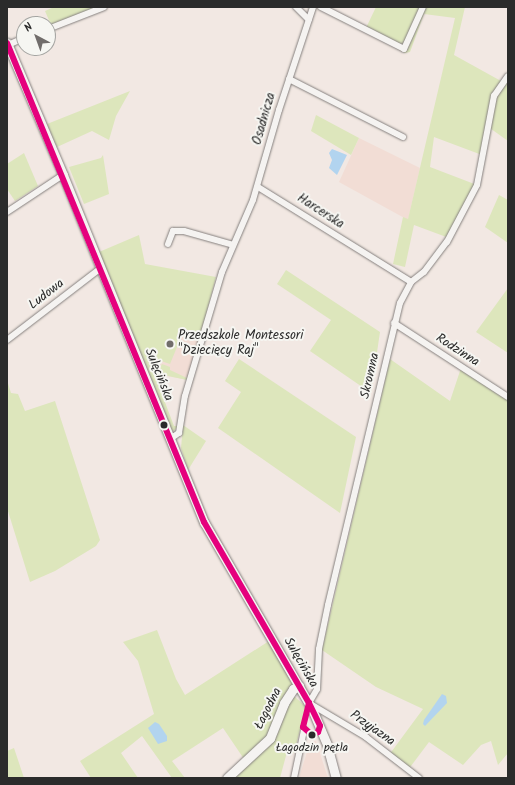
<!DOCTYPE html>
<meta charset="utf-8">
<style>
body{margin:0}
#map{position:relative;width:515px;height:785px;overflow:hidden;background:#f2e8e3;font-family:Kalam,sans-serif}
div>[style]{position:absolute}
.built>*{inset:0;background:#f2ddd5}
.green>*{inset:0;background:#dde6bc}
.water>*{inset:0;background:#b2d4ef}
.roads{filter:drop-shadow(0 0 1px #85807e) drop-shadow(0 0 1px #85807e)}
.street>*{height:6px;margin:-3px;padding:0 3px;transform-origin:3px;border-radius:3px;background:#f5f3f1}
.secondary>*{height:9px;margin:-4.5px;padding:0 4.5px;transform-origin:4.5px;border-radius:4.5px;background:#f5f3f1}
.bus-1>*{height:6px;margin:-3px;padding:0 3px;transform-origin:3px;border-radius:3px;background:#e5007d}
.dots>*{width:11px;height:11px;translate:-50% -50%;box-sizing:border-box;border:2px solid #f6f6f2;border-radius:50%}
span{translate:-50% -50%;white-space:nowrap;text-align:center;line-height:1.15;-webkit-text-stroke:4px #f6f6f2;paint-order:stroke}
.bus-label{font-size:12px;color:#2b2b2b}
.street-label{font-size:13px;color:#2b2b2b}
.poi-label{font-size:13px;color:#2b2b2b}
.left{translate:0 -50%;text-align:left}
.frame{position:absolute;inset:0;border:8px solid #2b2b2b;pointer-events:none}
.north{position:absolute;left:16px;top:16px;width:40px;height:40px;box-sizing:border-box;background:#f6f6f2;border:1px solid #a5a5a2;border-radius:50%;rotate:319deg;font-size:11px;font-weight:700;line-height:16px;text-align:center;color:#2b2b2b}
.north::after{content:'';display:block;margin:auto;width:14px;height:18px;background:#716d6b;clip-path:polygon(50% 0,100% 100%,50% 72%,0 100%)}
</style>
<div id="map">
<div class="built">
<i style="clip-path:polygon(359px 138px,420px 168px,408px 220px,339px 182px)"></i>
<i style="clip-path:polygon(209px 309px,187px 380px,153px 373px,138px 336px)"></i>
<i style="clip-path:polygon(316px 741px,328px 778px,299px 778px,310px 742px)"></i>
</div>
<div class="green">
<i style="clip-path:polygon(54px 7px,103px 7px,51px 25px,45px 11px)"></i>
<i style="clip-path:polygon(376px 7px,465px 7px,454px 55px,501px 81px,508px 81px,508px 141px,487px 126px,482px 155px,434px 137px,430px 167px,477px 185px,449px 238px,414px 225px,405px 267px,393px 264px,403px 217px,408px 219px,455px 18px,424px 14px,410px 52px,405px 53px,365px 30px)"></i>
<i style="clip-path:polygon(130px 91px,116px 116px,109px 140px,92px 131px,57px 147px,47px 124px)"></i>
<i style="clip-path:polygon(316px 115px,359px 138px,351px 155px,311px 131px)"></i>
<i style="clip-path:polygon(24px 153px,38px 186px,15px 201px,7px 189px,7px 164px)"></i>
<i style="clip-path:polygon(103px 155px,109px 194px,84px 204px,69px 167px,101px 158px)"></i>
<i style="clip-path:polygon(499px 195px,508px 200px,508px 243px,485px 227px)"></i>
<i style="clip-path:polygon(139px 235px,145px 264px,216px 277px,199px 341px,182px 335px,170px 364px,158px 360px,156px 367px,160px 368px,162px 364px,170px 367px,170px 370px,187px 378px,187px 380px,154px 373px,174px 426px,178px 426px,174px 431px,171px 430px,99px 252px)"></i>
<i style="clip-path:polygon(286px 270px,380px 332px,371px 393px,310px 351px,331px 320px,277px 284px)"></i>
<i style="clip-path:polygon(508px 288px,508px 353px,476px 332px)"></i>
<i style="clip-path:polygon(239px 359px,356px 437px,340px 513px,218px 428px,241px 392px,225px 381px)"></i>
<i style="clip-path:polygon(390px 359px,450px 401px,462px 365px,508px 399px,508px 753px,498px 765px,491px 741px,481px 745px,463px 765px,429px 742px,408px 770px,389px 755px,423px 709px,376px 687px,322px 650px)"></i>
<i style="clip-path:polygon(7px 380px,11px 393px,18px 394px,25px 411px,55px 401px,100px 540px,96px 546px,55px 571px,30px 582px,7px 508px)"></i>
<i style="clip-path:polygon(183px 425px,206px 441px,188px 470px,181px 448px)"></i>
<i style="clip-path:polygon(157px 630px,176px 679px,185px 695px,269px 641px,294px 684px,267px 736px,244px 759px,223px 728px,172px 761px,185px 778px,172px 778px,142px 736px,121px 753px,138px 778px,91px 778px,80px 761px,154px 714px,138px 661px,123px 642px)"></i>
<i style="clip-path:polygon(294px 696px,306px 707px,294px 753px,287px 752px,280px 778px,233px 778px,272px 743px,285px 710px)"></i>
<i style="clip-path:polygon(14px 748px,24px 778px,7px 778px,7px 751px)"></i>
</div>
<div class="water">
<i style="clip-path:polygon(332px 149px,347px 155px,337px 175px,329px 168px,332px 160px,329px 153px)"></i>
<i style="clip-path:polygon(442px 694px,446px 696px,447px 703px,425px 726px,423px 724px,424px 720px)"></i>
<i style="clip-path:polygon(155px 722px,159px 724px,167px 736px,167px 741px,158px 744px,148px 728px)"></i>
</div>
<div class="roads">
<div class="street">
<i style="left:296px;top:7px;width:18px;rotate:45deg"></i>
<i style="left:321px;top:7px;width:93px;rotate:26.8deg"></i>
<i style="left:404px;top:49px;width:46px;rotate:-65.7deg"></i>
<i style="left:48px;top:29px;width:60px;rotate:-21.4deg"></i>
<i style="left:8px;top:45px;width:17px;rotate:-24deg"></i>
<i style="left:289px;top:79px;width:128px;rotate:27deg"></i>
<i style="left:258px;top:187px;width:180px;rotate:31.8deg"></i>
<i style="left:7px;top:212px;width:67px;rotate:-33.5deg"></i>
<i style="left:168px;top:244px;width:14px;rotate:-69deg"></i>
<i style="left:173px;top:231px;width:11px"></i>
<i style="left:184px;top:231px;width:51px;rotate:15.9deg"></i>
<i style="left:394px;top:323px;width:136px;rotate:33deg"></i>
<i style="left:7px;top:340px;width:118px;rotate:-37.5deg"></i>
<i style="left:170px;top:439px;width:11px;rotate:-34deg"></i>
<i style="left:179px;top:433px;width:37px;rotate:-81deg"></i>
<i style="left:185px;top:396px;width:129px;rotate:-73.4deg"></i>
<i style="left:222px;top:272px;width:78px;rotate:-66.7deg"></i>
<i style="left:253px;top:200px;width:94px;rotate:-73.9deg"></i>
<i style="left:279px;top:110px;width:108px;rotate:-71.7deg"></i>
<i style="left:294px;top:778px;width:49px;rotate:-78.2deg"></i>
<i style="left:419px;top:778px;width:67px;rotate:-142.3deg"></i>
<i style="left:366px;top:737px;width:66px;rotate:-149.2deg"></i>
<i style="left:309px;top:703px;width:16px;rotate:-60deg"></i>
<i style="left:317px;top:689px;width:40px;rotate:-87.1deg"></i>
<i style="left:319px;top:649px;width:45px;rotate:-78.4deg"></i>
<i style="left:328px;top:605px;width:310px;rotate:-76.6deg"></i>
<i style="left:400px;top:303px;width:24px;rotate:-62deg"></i>
<i style="left:411px;top:282px;width:16px;rotate:-38deg"></i>
<i style="left:424px;top:272px;width:38px;rotate:-53deg"></i>
<i style="left:447px;top:242px;width:64px;rotate:-62.2deg"></i>
<i style="left:477px;top:185px;width:91px;rotate:-79.2deg"></i>
<i style="left:494px;top:96px;width:24px;rotate:-55deg"></i>
</div>
<div class="secondary">
<i style="left:7px;top:43px;width:143px;rotate:67deg"></i>
<i style="left:63px;top:175px;width:375px;rotate:67.9deg"></i>
<i style="left:204px;top:522px;width:216px;rotate:60deg"></i>
<i style="left:312px;top:709px;width:39px;rotate:67deg"></i>
<i style="left:327px;top:745px;width:34px;rotate:75deg"></i>
<i style="left:227px;top:778px;width:59px;rotate:-42.9deg"></i>
<i style="left:270px;top:738px;width:38px;rotate:-68deg"></i>
<i style="left:284px;top:703px;width:17px;rotate:-57deg"></i>
<i style="left:293px;top:689px;width:7px;rotate:-27deg"></i>
</div>
</div>
<div class="bus-1">
<i style="left:7px;top:43px;width:518px;rotate:67.64deg"></i>
<i style="left:204px;top:522px;width:209px;rotate:59.9deg"></i>
<i style="left:309px;top:703px;width:25px;rotate:64deg"></i>
<i style="left:320px;top:726px;width:6px;rotate:108deg"></i>
<i style="left:318px;top:732px;width:7px;rotate:153deg"></i>
<i style="left:312px;top:735px;width:12px;rotate:-138deg"></i>
<i style="left:303px;top:727px;width:25px;rotate:-76deg"></i>
</div>
<div class="dots">
<i style="left:170px;top:344px;background:#716d6b"></i>
<i style="left:164px;top:425px;background:#2b2b2b"></i>
<i style="left:312px;top:735px;background:#2b2b2b"></i>
</div>
<div class="bus-label">
<span style="left:312px;top:748px">Łagodzin pętla</span>
</div>
<div class="street-label">
<span style="left:265px;top:119px;rotate:-74deg">Osadnicza</span>
<span style="left:320px;top:212px;rotate:33deg">Harcerska</span>
<span style="left:47px;top:295px;rotate:-38deg">Ludowa</span>
<span style="left:457px;top:351px;rotate:33deg">Rodzinna</span>
<span style="left:158px;top:375px;rotate:68deg">Sulęcińska</span>
<span style="left:371px;top:376px;rotate:-77deg">Skromna</span>
<span style="left:300px;top:663px;rotate:60deg">Sulęcińska</span>
<span style="left:269px;top:709px;rotate:-63deg">Łagodna</span>
<span style="left:372px;top:729px;rotate:35deg">Przyjazna</span>
</div>
<div class="poi-label">
<span class="left" style="left:178px;top:344px">Przedszkole Montessori<br>"Dziecięcy Raj"</span>
</div>
<div class="frame"></div>
<div class="north">N</div>
</div>
